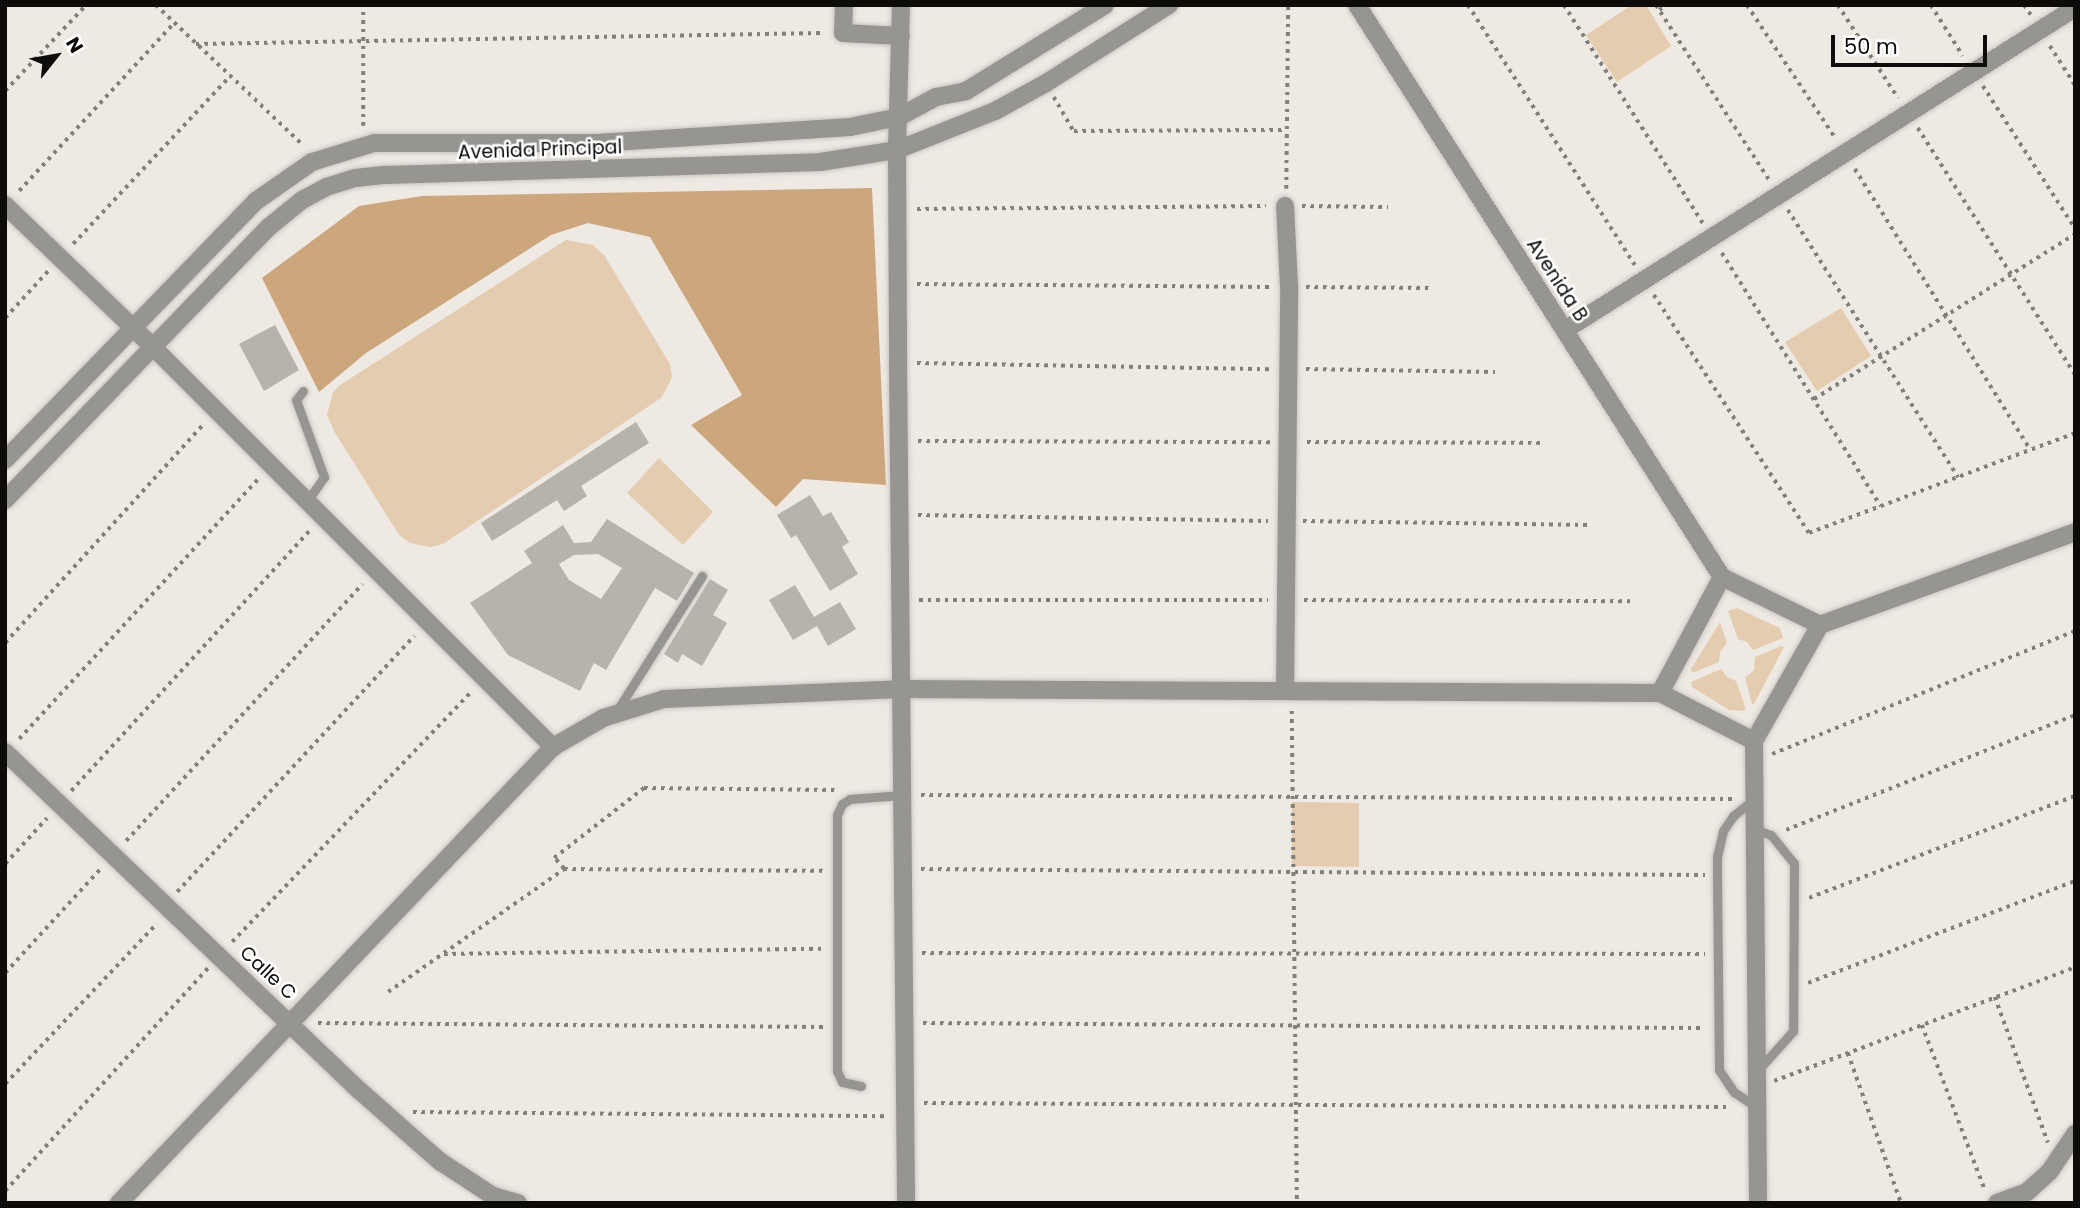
<!DOCTYPE html>
<style>
body{margin:0}
#map{position:relative;width:2080px;height:1208px;overflow:hidden;background:#efe9e3;font-family:Poppins,sans-serif}
div>[style]{position:absolute}
.green>*{inset:0;background:#e4ccb1}
.forest>*{inset:0;background:#cca77e}
.building>*{inset:0;background:#b7b2ac}
.path>*{height:3.5px;margin-top:-1.75px;transform-origin:0;background:repeating-linear-gradient(90deg,#837f7b 0 3.5px,transparent 0 8.5px)}
.roads{filter:drop-shadow(0 0 2px #cbc6c0) drop-shadow(0 0 2px #cbc6c0)}
.service>*{height:9px;margin:-4.5px;padding:0 4.5px;transform-origin:4.5px;border-radius:4.5px;background:#979592}
.minor>*{height:18px;margin:-9px;padding:0 9px;transform-origin:9px;border-radius:9px;background:#979592}
.tertiary>*{height:18px;margin:-9px;padding:0 9px;transform-origin:9px;border-radius:9px;background:#979592}
span{translate:-50% -50%;white-space:nowrap;text-align:center;line-height:1.15;-webkit-text-stroke:5px #fff;paint-order:stroke}
.street-label{font-size:19px;color:#0e0c0a}
.frame{position:absolute;inset:0;border:7px solid #0e0c0a;pointer-events:none}
.north{position:absolute;left:21px;top:21px;width:70px;height:70px;-webkit-text-stroke:5px #fff;paint-order:stroke;rotate:59deg;font-size:19px;font-weight:700;line-height:28px;text-align:center;color:#0e0c0a}
.north::after{content:'';display:block;margin:auto;width:24px;height:32px;background:#0e0c0a;clip-path:polygon(50% 0,100% 100%,50% 72%,0 100%)}
.scale{position:absolute;left:1831px;top:35px;width:156px;height:32px;box-sizing:border-box;border:4px solid #0e0c0a;border-top:0;padding-left:9px;font-size:21px;line-height:24px;white-space:nowrap;color:#0e0c0a;-webkit-text-stroke:5px #fff;paint-order:stroke}
</style>
<div id="map">
<div class="green">
<i style="clip-path:polygon(1632px 5px,1646px 5px,1671px 46px,1617px 82px,1586px 35px)"></i>
<i style="clip-path:polygon(566px 240px,593px 245px,604px 255px,670px 364px,672px 377px,667px 388px,661px 398px,443px 544px,430px 547px,410px 543px,399px 535px,334px 431px,327px 415px,333px 392px,340px 385px)"></i>
<i style="clip-path:polygon(1841px 308px,1871px 356px,1817px 391px,1785px 342px)"></i>
<i style="clip-path:polygon(659px 458px,713px 512px,683px 545px,627px 493px)"></i>
<i style="clip-path:polygon(1737px 608px,1780px 628px,1783px 638px,1753px 650px,1747px 642px,1738px 639px,1728px 611px)"></i>
<i style="clip-path:polygon(1720px 622px,1727px 643px,1720px 652px,1719px 662px,1692px 673px,1691px 669px)"></i>
<i style="clip-path:polygon(1781px 646px,1784px 647px,1754px 704px,1752px 704px,1745px 678px,1754px 670px,1755px 657px)"></i>
<i style="clip-path:polygon(1721px 669px,1727px 677px,1736px 681px,1746px 709px,1742px 711px,1729px 710px,1692px 687px,1691px 682px)"></i>
<i style="clip-path:polygon(1292px 802px,1359px 803px,1359px 867px,1292px 866px)"></i>
</div>
<div class="forest">
<i style="clip-path:polygon(872px 188px,886px 485px,803px 479px,776px 507px,691px 425px,742px 395px,650px 237px,588px 223px,551px 235px,366px 353px,319px 392px,262px 278px,359px 206px,422px 196px)"></i>
</div>
<div class="building">
<i style="clip-path:polygon(275px 325px,299px 370px,264px 391px,239px 344px)"></i>
<i style="clip-path:polygon(636px 422px,649px 443px,581px 486px,587px 496px,564px 511px,557px 500px,492px 541px,481px 523px)"></i>
<i style="clip-path:polygon(810px 495px,823px 516px,831px 512px,849px 542px,842px 547px,858px 574px,830px 591px,796px 535px,791px 538px,777px 515px)"></i>
<i style="clip-path:polygon(evenodd,607px 519px,694px 573px,677px 601px,655px 588px,606px 670px,594px 663px,580px 691px,508px 655px,470px 603px,532px 563px,524px 551px,563px 525px,574px 543px,591px 542px,607px 519px,598px 554px,622px 568px,601px 599px,569px 580px,559px 564px,574px 555px,598px 554px)"></i>
<i style="clip-path:polygon(710px 579px,728px 590px,713px 615px,727px 623px,702px 666px,682px 654px,678px 663px,664px 654px)"></i>
<i style="clip-path:polygon(795px 585px,814px 617px,840px 602px,856px 629px,828px 646px,817px 626px,793px 640px,769px 600px)"></i>
</div>
<div class="path">
<i style="left:156px;top:5px;width:204px;rotate:43.6deg"></i>
<i style="left:1468px;top:5px;width:309px;rotate:57.3deg"></i>
<i style="left:1564px;top:5px;width:259px;rotate:57.5deg"></i>
<i style="left:1656px;top:5px;width:208px;rotate:57.1deg"></i>
<i style="left:1747px;top:5px;width:161px;rotate:56.4deg"></i>
<i style="left:1838px;top:5px;width:111px;rotate:57.2deg"></i>
<i style="left:1931px;top:5px;width:60px;rotate:57.9deg"></i>
<i style="left:2024px;top:5px;width:12px;rotate:55deg"></i>
<i style="left:1659px;top:10px;width:9px;rotate:-36deg"></i>
<i style="left:196px;top:44px;width:627px;rotate:-1.01deg"></i>
<i style="left:2050px;top:46px;width:46px;rotate:57.3deg"></i>
<i style="left:1983px;top:86px;width:169px;rotate:57.1deg"></i>
<i style="left:5px;top:91px;width:118px;rotate:-46.7deg"></i>
<i style="left:1054px;top:97px;width:39px;rotate:60deg"></i>
<i style="left:1074px;top:131px;width:212px;rotate:-0.3deg"></i>
<i style="left:363px;top:126px;width:121px;rotate:-90deg"></i>
<i style="left:1918px;top:128px;width:292px;rotate:57.5deg"></i>
<i style="left:1855px;top:169px;width:330px;rotate:58deg"></i>
<i style="left:1286px;top:189px;width:184px;rotate:-89.4deg"></i>
<i style="left:19px;top:191px;width:229px;rotate:-47.3deg"></i>
<i style="left:1302px;top:206px;width:86px;rotate:0.7deg"></i>
<i style="left:917px;top:209px;width:349px;rotate:-0.5deg"></i>
<i style="left:1788px;top:210px;width:317px;rotate:57.5deg"></i>
<i style="left:73px;top:244px;width:230px;rotate:-46.9deg"></i>
<i style="left:1722px;top:253px;width:299px;rotate:57.9deg"></i>
<i style="left:917px;top:284px;width:353px;rotate:0.5deg"></i>
<i style="left:1306px;top:287px;width:126px;rotate:0.5deg"></i>
<i style="left:1654px;top:295px;width:284px;rotate:56.9deg"></i>
<i style="left:1809px;top:533px;width:284px;rotate:-20.6deg"></i>
<i style="left:5px;top:318px;width:65px;rotate:-47.5deg"></i>
<i style="left:917px;top:363px;width:353px;rotate:1deg"></i>
<i style="left:1306px;top:369px;width:189px;rotate:0.9deg"></i>
<i style="left:1814px;top:399px;width:309px;rotate:-32.3deg"></i>
<i style="left:918px;top:441px;width:353px;rotate:0.2deg"></i>
<i style="left:1307px;top:442px;width:237px;rotate:0.2deg"></i>
<i style="left:918px;top:515px;width:350px;rotate:1deg"></i>
<i style="left:1303px;top:521px;width:288px;rotate:0.8deg"></i>
<i style="left:919px;top:600px;width:349px"></i>
<i style="left:1304px;top:600px;width:326px;rotate:0.2deg"></i>
<i style="left:5px;top:643px;width:294px;rotate:-47.8deg"></i>
<i style="left:1292px;top:711px;width:492px;rotate:89.4deg"></i>
<i style="left:19px;top:739px;width:353px;rotate:-47.4deg"></i>
<i style="left:1772px;top:754px;width:327px;rotate:-22.1deg"></i>
<i style="left:71px;top:791px;width:352px;rotate:-47.5deg"></i>
<i style="left:921px;top:795px;width:811px;rotate:0.28deg"></i>
<i style="left:1786px;top:830px;width:311px;rotate:-21.7deg"></i>
<i style="left:126px;top:841px;width:349px;rotate:-47.4deg"></i>
<i style="left:5px;top:864px;width:62px;rotate:-47.6deg"></i>
<i style="left:564px;top:869px;width:261px;rotate:0.4deg"></i>
<i style="left:921px;top:869px;width:784px;rotate:0.44deg"></i>
<i style="left:177px;top:892px;width:349px;rotate:-47.2deg"></i>
<i style="left:1809px;top:898px;width:285px;rotate:-21deg"></i>
<i style="left:232px;top:942px;width:346px;rotate:-46.3deg"></i>
<i style="left:922px;top:953px;width:783px;rotate:0.07deg"></i>
<i style="left:444px;top:954px;width:380px;rotate:-0.8deg"></i>
<i style="left:5px;top:973px;width:144px;rotate:-47.5deg"></i>
<i style="left:1808px;top:983px;width:286px;rotate:-20.9deg"></i>
<i style="left:388px;top:992px;width:215px;rotate:-34.9deg"></i>
<i style="left:564px;top:869px;width:15px;rotate:-132deg"></i>
<i style="left:554px;top:858px;width:114px;rotate:-37.9deg"></i>
<i style="left:644px;top:788px;width:193px;rotate:0.6deg"></i>
<i style="left:1995px;top:997px;width:155px;rotate:70deg"></i>
<i style="left:318px;top:1023px;width:507px;rotate:0.45deg"></i>
<i style="left:923px;top:1023px;width:780px;rotate:0.37deg"></i>
<i style="left:1922px;top:1025px;width:177px;rotate:69.1deg"></i>
<i style="left:1848px;top:1053px;width:159px;rotate:70.5deg"></i>
<i style="left:1774px;top:1081px;width:322px;rotate:-20.7deg"></i>
<i style="left:5px;top:1084px;width:221px;rotate:-46.6deg"></i>
<i style="left:924px;top:1103px;width:805px;rotate:0.28deg"></i>
<i style="left:413px;top:1112px;width:476px;rotate:0.5deg"></i>
<i style="left:5px;top:1191px;width:302px;rotate:-47.7deg"></i>
</div>
<div class="roads">
<div class="service">
<i style="left:303px;top:391px;width:11px;rotate:128deg"></i>
<i style="left:296px;top:400px;width:82px;rotate:70deg"></i>
<i style="left:324px;top:477px;width:29px;rotate:125deg"></i>
<i style="left:616px;top:712px;width:161px;rotate:-57.7deg"></i>
<i style="left:1754px;top:799px;width:27px;rotate:141deg"></i>
<i style="left:1733px;top:816px;width:18px;rotate:124deg"></i>
<i style="left:1723px;top:831px;width:26px;rotate:103deg"></i>
<i style="left:1717px;top:856px;width:19px;rotate:90deg"></i>
<i style="left:1717px;top:875px;width:195px;rotate:89.4deg"></i>
<i style="left:1719px;top:1070px;width:27px;rotate:56deg"></i>
<i style="left:1734px;top:1092px;width:27px;rotate:34deg"></i>
<i style="left:1755px;top:829px;width:17px;rotate:21deg"></i>
<i style="left:1771px;top:835px;width:36px;rotate:51deg"></i>
<i style="left:1794px;top:863px;width:168px;rotate:90.3deg"></i>
<i style="left:1793px;top:1031px;width:51px;rotate:131.8deg"></i>
<i style="left:861px;top:1086px;width:19px;rotate:-168deg"></i>
<i style="left:842px;top:1082px;width:12px;rotate:-114deg"></i>
<i style="left:837px;top:1071px;width:256px;rotate:-90deg"></i>
<i style="left:837px;top:815px;width:12px;rotate:-66deg"></i>
<i style="left:842px;top:804px;width:9px;rotate:-32deg"></i>
<i style="left:850px;top:799px;width:51px;rotate:-4.5deg"></i>
</div>
<div class="minor">
<i style="left:844px;top:5px;width:28px;rotate:92deg"></i>
<i style="left:843px;top:33px;width:58px;rotate:3deg"></i>
<i style="left:901px;top:5px;width:145px;rotate:91.6deg"></i>
<i style="left:897px;top:150px;width:213px;rotate:89.7deg"></i>
<i style="left:898px;top:363px;width:840px;rotate:89.45deg"></i>
<i style="left:1357px;top:5px;width:679px;rotate:57.46deg"></i>
<i style="left:5px;top:205px;width:195px;rotate:43.8deg"></i>
<i style="left:146px;top:340px;width:576px;rotate:45deg"></i>
<i style="left:1565px;top:330px;width:603px;rotate:-32.27deg"></i>
<i style="left:1722px;top:577px;width:109px;rotate:26.1deg"></i>
<i style="left:1820px;top:625px;width:133px;rotate:119.6deg"></i>
<i style="left:1754px;top:741px;width:106px;rotate:-152.9deg"></i>
<i style="left:1660px;top:693px;width:132px;rotate:-61.9deg"></i>
<i style="left:1820px;top:625px;width:271px;rotate:-20deg"></i>
<i style="left:1285px;top:691px;width:404px;rotate:-89.4deg"></i>
<i style="left:1289px;top:287px;width:81px;rotate:-92.8deg"></i>
<i style="left:1754px;top:741px;width:462px;rotate:89.5deg"></i>
<i style="left:5px;top:752px;width:489px;rotate:43.7deg"></i>
<i style="left:359px;top:1090px;width:81px;rotate:41.5deg"></i>
<i style="left:420px;top:1144px;width:28px;rotate:41deg"></i>
<i style="left:441px;top:1162px;width:62px;rotate:33.2deg"></i>
<i style="left:493px;top:1196px;width:26px;rotate:16deg"></i>
<i style="left:119px;top:1203px;width:630px;rotate:-46.42deg"></i>
<i style="left:553px;top:747px;width:58px;rotate:-30.1deg"></i>
<i style="left:603px;top:718px;width:64px;rotate:-17.3deg"></i>
<i style="left:664px;top:699px;width:236px;rotate:-2.4deg"></i>
<i style="left:900px;top:689px;width:760px;rotate:0.3deg"></i>
<i style="left:1997px;top:1203px;width:32px;rotate:-20deg"></i>
<i style="left:2027px;top:1192px;width:31px;rotate:-42deg"></i>
<i style="left:2050px;top:1171px;width:45px;rotate:-56deg"></i>
</div>
<div class="tertiary">
<i style="left:5px;top:460px;width:361px;rotate:-45.9deg"></i>
<i style="left:256px;top:201px;width:68px;rotate:-34.9deg"></i>
<i style="left:312px;top:162px;width:65px;rotate:-17deg"></i>
<i style="left:374px;top:143px;width:223px"></i>
<i style="left:597px;top:143px;width:254px;rotate:-3.6deg"></i>
<i style="left:850px;top:127px;width:50px;rotate:-11.5deg"></i>
<i style="left:899px;top:117px;width:42px;rotate:-28.4deg"></i>
<i style="left:936px;top:97px;width:31px;rotate:-11deg"></i>
<i style="left:966px;top:91px;width:163px;rotate:-31.7deg"></i>
<i style="left:5px;top:500px;width:380px;rotate:-46deg"></i>
<i style="left:269px;top:227px;width:43px;rotate:-39.3deg"></i>
<i style="left:302px;top:200px;width:27px;rotate:-28deg"></i>
<i style="left:326px;top:187px;width:30px;rotate:-17deg"></i>
<i style="left:355px;top:178px;width:31px;rotate:-6deg"></i>
<i style="left:386px;top:175px;width:434px;rotate:-1.7deg"></i>
<i style="left:820px;top:162px;width:78px;rotate:-8.9deg"></i>
<i style="left:897px;top:150px;width:105px;rotate:-21.7deg"></i>
<i style="left:995px;top:111px;width:58px;rotate:-28.8deg"></i>
<i style="left:1046px;top:83px;width:146px;rotate:-32.4deg"></i>
</div>
</div>
<div class="street-label">
<span style="left:540px;top:150px;rotate:-2deg">Avenida Principal</span>
<span style="left:1557px;top:280px;rotate:57deg">Avenida B</span>
<span style="left:268px;top:973px;rotate:43deg">Calle C</span>
</div>
<div class="frame"></div>
<div class="north">N</div>
<div class="scale">50 m</div>
</div>
